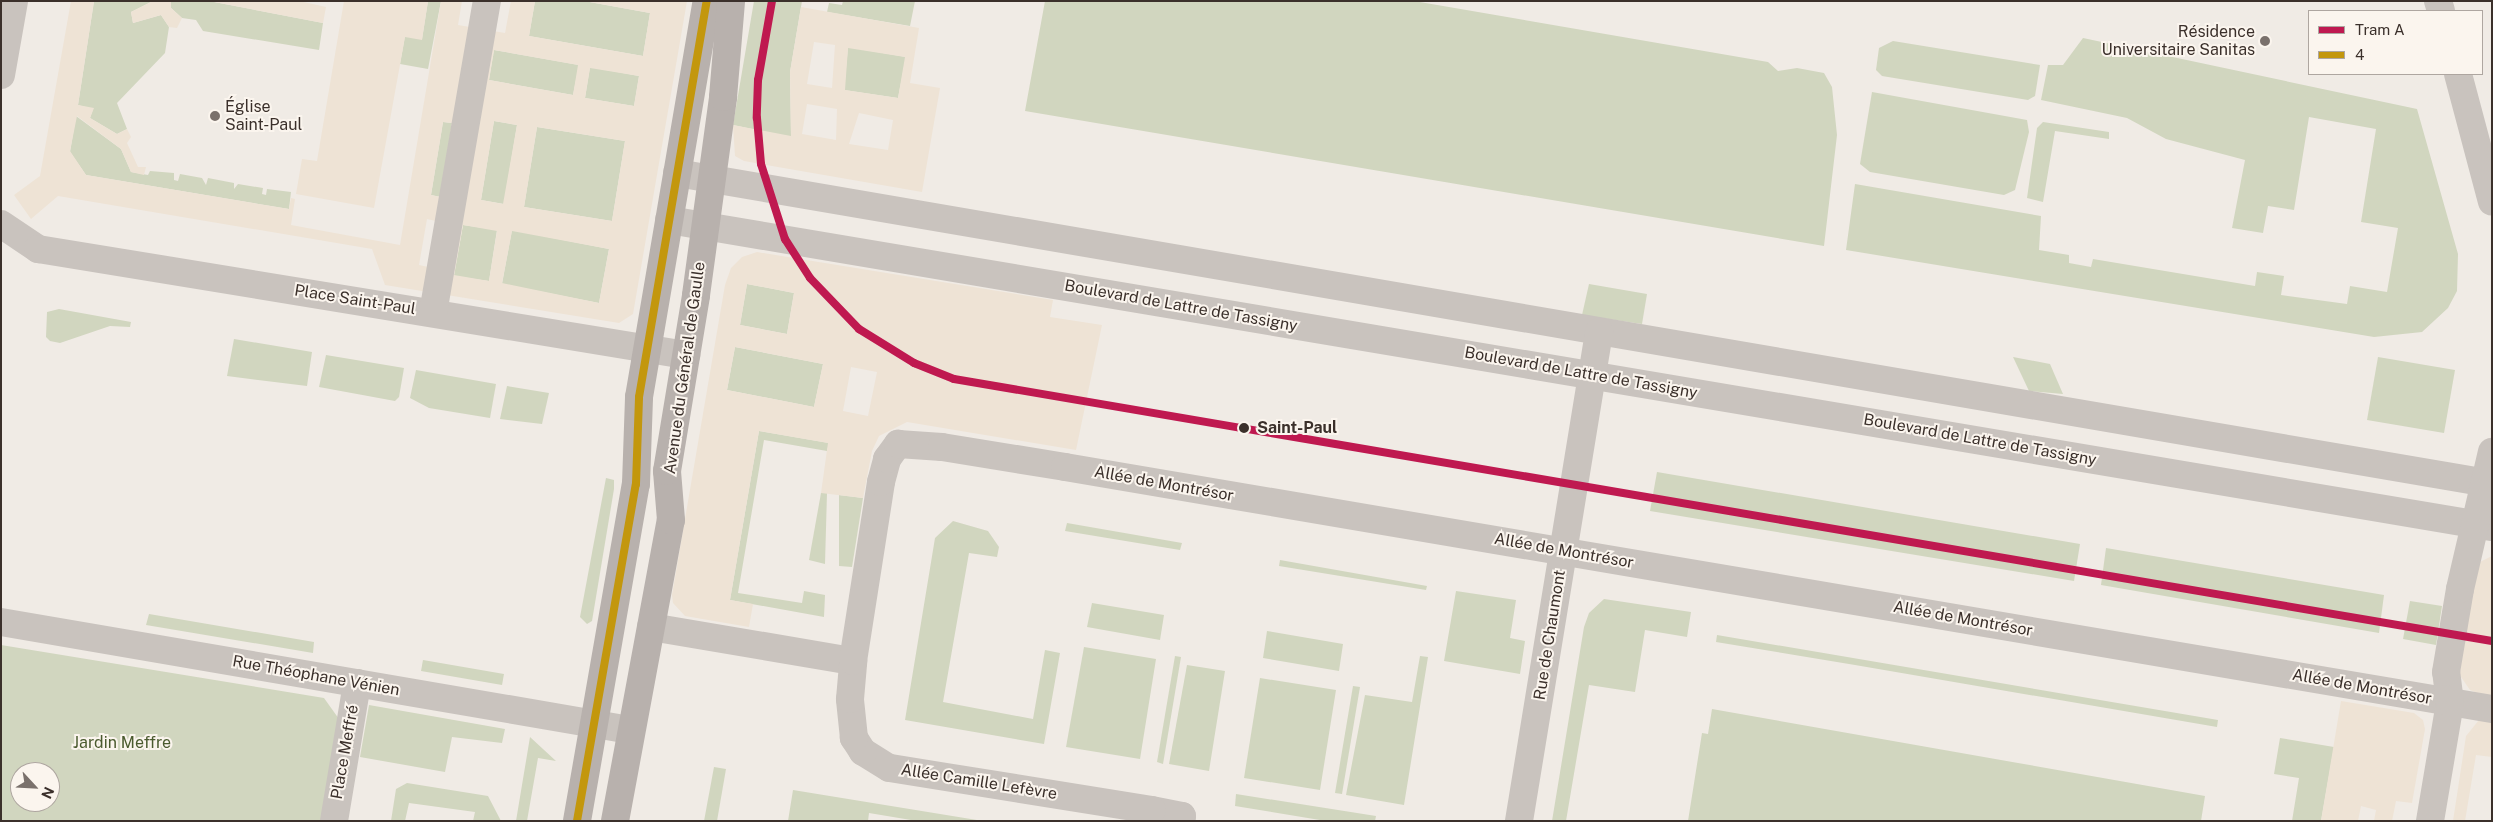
<!DOCTYPE html>
<meta charset="utf-8">
<style>
body{margin:0}
#map{position:relative;width:2493px;height:822px;overflow:hidden;background:#f0ebe5;font-family:"Public Sans",sans-serif}
div>[style]{position:absolute}
.green>*{inset:0;background:#d1d6bf}
.plaza>*{inset:0;background:#eee3d5}
.minor>*{height:28px;margin:-14px;padding:0 14px;transform-origin:14px;border-radius:14px;background:#c9c3be}
.major>*{height:28px;margin:-14px;padding:0 14px;transform-origin:14px;border-radius:14px;background:#b8b1ad}
.bus-1>*{height:8px;margin:-4px;padding:0 4px;transform-origin:4px;border-radius:4px;background:#c3970d}
.tram-1>*{height:8px;margin:-4px;padding:0 4px;transform-origin:4px;border-radius:4px;background:#bf1950}
.dots>*{width:14px;height:14px;translate:-50% -50%;box-sizing:border-box;border:2px solid #fbf5ee;border-radius:50%}
span{translate:-50% -50%;white-space:nowrap;text-align:center;line-height:1.15;-webkit-text-stroke:4px #fbf5ee;paint-order:stroke}
.poi-label{font-size:16px;color:#3b302b}
.right{translate:-100% -50%;text-align:right}
.left{translate:0 -50%;text-align:left}
.street-label{font-size:16px;color:#3b302b}
.stop-label{font-size:16px;color:#3b302b;font-weight:700}
.park-label{font-size:16px;color:#4a5a2e}
.frame{position:absolute;inset:0;border:2px solid #3b302b;pointer-events:none}
.legend{position:absolute;left:2308px;top:10px;width:175px;height:65px;box-sizing:border-box;background:#fbf5ee;border:1px solid #aea6a0;margin:0;padding:6px 9px;list-style:none;font-size:15px;color:#3b302b}
.legend li{display:flex;align-items:center;gap:10px;height:25px}
.legend b{width:25px;border:1px solid #aea6a0}
.north{position:absolute;left:10px;top:762px;width:50px;height:50px;box-sizing:border-box;background:#fbf5ee;border:1px solid #aea6a0;border-radius:50%;rotate:115deg;font-size:14px;font-weight:700;line-height:20px;text-align:center;color:#3b302b}
.north::after{content:'';display:block;margin:auto;width:18px;height:22px;background:#7a716c;clip-path:polygon(50% 0,100% 100%,50% 72%,0 100%)}
</style>
<div id="map">
<div class="green">
<i style="clip-path:polygon(94px 1px,153px 1px,131px 12px,133px 23px,161px 15px,169px 27px,165px 53px,117px 103px,127px 129px,117px 134px,90px 118px,93px 109px,78px 105px)"></i>
<i style="clip-path:polygon(171px 1px,209px 1px,323px 23px,319px 50px,203px 31px,196px 20px,182px 18px,171px 8px)"></i>
<i style="clip-path:polygon(428px 1px,441px 1px,428px 69px,400px 64px,405px 36px,422px 39px)"></i>
<i style="clip-path:polygon(535px 1px,584px 1px,650px 13px,643px 56px,529px 36px)"></i>
<i style="clip-path:polygon(754px 1px,802px 1px,790px 72px,791px 137px,733px 125px)"></i>
<i style="clip-path:polygon(843px 1px,915px 1px,910px 26px,827px 12px,829px 3px,842px 5px)"></i>
<i style="clip-path:polygon(1045px 1px,1414px 1px,1768px 62px,1778px 71px,1797px 68px,1824px 73px,1832px 87px,1837px 135px,1824px 246px,1025px 111px)"></i>
<i style="clip-path:polygon(2083px 38px,2417px 109px,2458px 254px,2457px 291px,2448px 308px,2422px 332px,2374px 337px,1846px 250px,1855px 184px,2041px 216px,2039px 250px,2069px 255px,2069px 263px,2091px 267px,2093px 259px,2255px 286px,2257px 272px,2284px 276px,2281px 295px,2347px 304px,2350px 286px,2387px 292px,2398px 228px,2361px 222px,2376px 129px,2309px 117px,2294px 210px,2268px 206px,2263px 233px,2232px 228px,2245px 160px,2166px 139px,2127px 118px,2041px 100px,2048px 65px,2063px 65px)"></i>
<i style="clip-path:polygon(1893px 41px,2040px 65px,2035px 96px,2028px 100px,1882px 76px,1876px 70px,1879px 48px)"></i>
<i style="clip-path:polygon(848px 47px,906px 57px,898px 98px,844px 90px)"></i>
<i style="clip-path:polygon(494px 50px,579px 65px,573px 95px,489px 80px)"></i>
<i style="clip-path:polygon(590px 67px,639px 76px,634px 106px,585px 98px)"></i>
<i style="clip-path:polygon(1872px 92px,2027px 120px,2029px 132px,2015px 190px,2004px 195px,1870px 172px,1860px 164px)"></i>
<i style="clip-path:polygon(76px 116px,121px 149px,131px 172px,148px 175px,150px 171px,174px 173px,174px 180px,178px 181px,180px 174px,202px 178px,206px 185px,208px 178px,234px 183px,234px 189px,238px 184px,263px 188px,262px 194px,266px 195px,267px 189px,291px 192px,289px 209px,86px 175px,70px 152px)"></i>
<i style="clip-path:polygon(494px 121px,517px 125px,504px 204px,481px 200px)"></i>
<i style="clip-path:polygon(443px 122px,452px 123px,441px 197px,431px 195px)"></i>
<i style="clip-path:polygon(2043px 122px,2109px 132px,2109px 139px,2055px 131px,2043px 202px,2027px 198px,2037px 128px)"></i>
<i style="clip-path:polygon(537px 127px,625px 141px,612px 221px,524px 207px)"></i>
<i style="clip-path:polygon(463px 225px,497px 230px,489px 281px,454px 276px)"></i>
<i style="clip-path:polygon(512px 230px,609px 249px,599px 303px,502px 284px)"></i>
<i style="clip-path:polygon(747px 284px,794px 293px,787px 334px,740px 325px)"></i>
<i style="clip-path:polygon(1589px 284px,1647px 294px,1642px 324px,1582px 315px)"></i>
<i style="clip-path:polygon(59px 309px,131px 322px,130px 327px,110px 326px,60px 343px,50px 341px,46px 337px,47px 312px)"></i>
<i style="clip-path:polygon(234px 339px,312px 352px,307px 386px,227px 376px)"></i>
<i style="clip-path:polygon(735px 347px,823px 364px,814px 407px,727px 390px)"></i>
<i style="clip-path:polygon(326px 355px,404px 368px,399px 397px,395px 401px,319px 387px)"></i>
<i style="clip-path:polygon(2013px 357px,2050px 364px,2063px 394px,2029px 391px)"></i>
<i style="clip-path:polygon(2378px 357px,2455px 370px,2444px 433px,2367px 420px)"></i>
<i style="clip-path:polygon(416px 370px,496px 384px,490px 418px,429px 408px,410px 398px)"></i>
<i style="clip-path:polygon(507px 386px,549px 393px,542px 424px,500px 419px)"></i>
<i style="clip-path:polygon(759px 431px,829px 443px,827px 451px,764px 440px,738px 593px,802px 603px,804px 591px,825px 595px,824px 617px,730px 600px)"></i>
<i style="clip-path:polygon(1657px 472px,2080px 544px,2074px 581px,1650px 511px)"></i>
<i style="clip-path:polygon(606px 478px,614px 480px,614px 489px,592px 621px,587px 624px,580px 617px)"></i>
<i style="clip-path:polygon(821px 493px,827px 493px,825px 564px,809px 560px)"></i>
<i style="clip-path:polygon(839px 495px,863px 498px,852px 567px,839px 566px)"></i>
<i style="clip-path:polygon(953px 521px,988px 531px,999px 547px,997px 557px,969px 553px,943px 702px,1033px 719px,1045px 650px,1060px 653px,1044px 744px,905px 720px,935px 538px)"></i>
<i style="clip-path:polygon(1067px 523px,1182px 543px,1180px 550px,1065px 531px)"></i>
<i style="clip-path:polygon(2106px 548px,2384px 595px,2379px 633px,2101px 585px)"></i>
<i style="clip-path:polygon(1280px 560px,1427px 586px,1426px 590px,1279px 566px)"></i>
<i style="clip-path:polygon(1456px 591px,1516px 600px,1510px 638px,1525px 641px,1520px 674px,1444px 661px)"></i>
<i style="clip-path:polygon(1604px 599px,1691px 612px,1687px 637px,1645px 630px,1635px 692px,1589px 685px,1566px 821px,1552px 821px,1584px 627px,1589px 613px)"></i>
<i style="clip-path:polygon(2410px 601px,2442px 606px,2436px 645px,2403px 639px)"></i>
<i style="clip-path:polygon(1092px 603px,1164px 615px,1160px 640px,1087px 627px)"></i>
<i style="clip-path:polygon(149px 614px,314px 642px,313px 653px,146px 625px)"></i>
<i style="clip-path:polygon(1267px 631px,1343px 644px,1339px 671px,1263px 658px)"></i>
<i style="clip-path:polygon(1717px 635px,2218px 720px,2217px 727px,1855px 665px,1716px 642px)"></i>
<i style="clip-path:polygon(evenodd,1px 645px,324px 698px,339px 719px,321px 821px,1px 821px,1px 645px,20px 772px,50px 772px,50px 802px,20px 802px,20px 772px)"></i>
<i style="clip-path:polygon(1084px 647px,1156px 659px,1140px 759px,1066px 747px)"></i>
<i style="clip-path:polygon(1175px 656px,1181px 657px,1163px 764px,1157px 762px)"></i>
<i style="clip-path:polygon(1420px 656px,1428px 657px,1404px 805px,1346px 795px,1365px 695px,1412px 702px)"></i>
<i style="clip-path:polygon(423px 660px,504px 674px,502px 685px,421px 671px)"></i>
<i style="clip-path:polygon(1187px 665px,1225px 671px,1209px 771px,1169px 764px)"></i>
<i style="clip-path:polygon(1260px 678px,1336px 690px,1320px 790px,1244px 778px)"></i>
<i style="clip-path:polygon(1353px 686px,1360px 687px,1342px 794px,1335px 793px)"></i>
<i style="clip-path:polygon(369px 705px,505px 729px,502px 743px,452px 737px,445px 772px,360px 757px)"></i>
<i style="clip-path:polygon(1712px 709px,2205px 796px,2201px 821px,1688px 821px,1702px 733px,1708px 734px)"></i>
<i style="clip-path:polygon(530px 737px,556px 761px,538px 758px,527px 821px,516px 821px)"></i>
<i style="clip-path:polygon(2280px 738px,2334px 747px,2321px 821px,2292px 821px,2299px 778px,2274px 774px)"></i>
<i style="clip-path:polygon(714px 767px,726px 769px,717px 821px,704px 821px)"></i>
<i style="clip-path:polygon(407px 783px,488px 796px,501px 821px,473px 821px,475px 812px,409px 803px,405px 821px,391px 821px,396px 789px)"></i>
<i style="clip-path:polygon(793px 790px,983px 821px,917px 821px,869px 813px,868px 821px,788px 821px)"></i>
<i style="clip-path:polygon(1236px 794px,1376px 816px,1375px 821px,1326px 821px,1235px 806px)"></i>
</div>
<div class="plaza">
<i style="clip-path:polygon(evenodd,71px 1px,94px 1px,78px 105px,94px 108px,90px 118px,117px 134px,127px 129px,131px 137px,127px 143px,138px 167px,146px 167px,144px 175px,131px 172px,121px 149px,77px 116px,70px 151px,86px 175px,289px 209px,291px 198px,295px 199px,291px 225px,400px 245px,441px 1px,462px 1px,458px 25px,505px 33px,511px 1px,535px 1px,529px 36px,643px 56px,650px 13px,584px 1px,687px 1px,633px 314px,619px 323px,385px 285px,372px 249px,58px 196px,31px 219px,14px 195px,40px 176px,71px 1px,494px 50px,578px 65px,573px 95px,489px 80px,494px 50px,71px 1px,590px 68px,639px 76px,634px 106px,585px 98px,590px 68px,71px 1px,494px 121px,517px 125px,503px 204px,481px 200px,494px 121px,71px 1px,443px 122px,452px 123px,440px 197px,431px 195px,443px 122px,71px 1px,537px 127px,625px 141px,612px 221px,524px 207px,537px 127px,71px 1px,427px 219px,436px 221px,428px 267px,419px 265px,427px 219px,71px 1px,463px 225px,497px 231px,489px 281px,454px 275px,463px 225px,71px 1px,512px 231px,609px 249px,599px 303px,502px 283px,512px 231px)"></i>
<i style="clip-path:polygon(153px 1px,171px 1px,171px 8px,182px 18px,177px 28px,169px 27px,161px 15px,133px 23px,131px 12px)"></i>
<i style="clip-path:polygon(209px 1px,299px 1px,326px 7px,323px 23px)"></i>
<i style="clip-path:polygon(344px 1px,428px 1px,422px 40px,405px 37px,374px 208px,296px 194px,302px 159px,317px 161px)"></i>
<i style="clip-path:polygon(evenodd,801px 7px,919px 28px,910px 83px,940px 88px,922px 192px,744px 161px,735px 156px,733px 125px,791px 136px,790px 72px,801px 7px,814px 42px,835px 45px,832px 88px,807px 84px,814px 42px,801px 7px,848px 48px,905px 57px,898px 98px,845px 90px,848px 48px,801px 7px,807px 104px,837px 109px,836px 140px,802px 134px,807px 104px,801px 7px,859px 113px,893px 120px,888px 150px,849px 144px,859px 113px)"></i>
<i style="clip-path:polygon(evenodd,757px 252px,1053px 300px,1050px 317px,1102px 325px,1076px 450px,907px 422px,879px 436px,872px 451px,863px 498px,821px 493px,828px 443px,759px 431px,730px 600px,753px 604px,749px 627px,685px 616px,673px 603px,672px 595px,725px 285px,731px 268px,742px 257px,757px 252px,747px 284px,794px 293px,787px 334px,740px 325px,747px 284px,757px 252px,735px 347px,823px 364px,814px 407px,727px 390px,735px 347px,757px 252px,851px 367px,877px 372px,868px 416px,843px 411px,851px 367px)"></i>
<i style="clip-path:polygon(2492px 556px,2492px 699px,2470px 690px,2459px 674px,2458px 658px,2480px 562px)"></i>
<i style="clip-path:polygon(2341px 701px,2414px 713px,2423px 720px,2425px 729px,2412px 803px,2396px 801px,2392px 821px,2374px 821px,2376px 810px,2361px 806px,2358px 821px,2321px 821px)"></i>
<i style="clip-path:polygon(2479px 720px,2492px 720px,2492px 757px,2476px 755px,2465px 821px,2453px 821px,2466px 736px)"></i>
</div>
<div class="minor">
<i style="left:2438px;top:1px;width:10px;rotate:73deg"></i>
<i style="left:2458px;top:74px;width:132px;rotate:75.1deg"></i>
<i style="left:1px;top:75px;width:75px;rotate:-80deg"></i>
<i style="left:677px;top:173px;width:1841px;rotate:9.72deg"></i>
<i style="left:669px;top:220px;width:1849px;rotate:9.56deg"></i>
<i style="left:1px;top:224px;width:45px;rotate:34deg"></i>
<i style="left:38px;top:249px;width:657px;rotate:9.29deg"></i>
<i style="left:433px;top:313px;width:317px;rotate:-80.2deg"></i>
<i style="left:1px;top:622px;width:638px;rotate:9.74deg"></i>
<i style="left:651px;top:627px;width:205px;rotate:9.6deg"></i>
<i style="left:334px;top:821px;width:140px;rotate:-80.5deg"></i>
<i style="left:1181px;top:821px;width:5px;rotate:-79deg"></i>
<i style="left:1182px;top:816px;width:31px;rotate:-169deg"></i>
<i style="left:1152px;top:810px;width:266px;rotate:-170.9deg"></i>
<i style="left:889px;top:768px;width:31px;rotate:-148deg"></i>
<i style="left:863px;top:752px;width:17px;rotate:-123deg"></i>
<i style="left:854px;top:738px;width:39px;rotate:-96deg"></i>
<i style="left:850px;top:699px;width:38px;rotate:-85deg"></i>
<i style="left:853px;top:661px;width:181px;rotate:-81.1deg"></i>
<i style="left:881px;top:482px;width:24px;rotate:-75deg"></i>
<i style="left:887px;top:459px;width:19px;rotate:-54deg"></i>
<i style="left:898px;top:444px;width:44px;rotate:3.9deg"></i>
<i style="left:942px;top:447px;width:125px;rotate:9.2deg"></i>
<i style="left:1065px;top:467px;width:1447px;rotate:9.63deg"></i>
<i style="left:1519px;top:821px;width:496px;rotate:-80.7deg"></i>
<i style="left:2430px;top:821px;width:120px;rotate:-80.4deg"></i>
<i style="left:2450px;top:703px;width:31px;rotate:-97deg"></i>
<i style="left:2446px;top:672px;width:84px;rotate:-80.4deg"></i>
<i style="left:2460px;top:589px;width:141px;rotate:-76.9deg"></i>
</div>
<div class="major">
<i style="left:577px;top:821px;width:342px;rotate:-80.1deg"></i>
<i style="left:636px;top:484px;width:87px;rotate:-88deg"></i>
<i style="left:639px;top:397px;width:402px;rotate:-80.3deg"></i>
<i style="left:615px;top:821px;width:306px;rotate:-79.5deg"></i>
<i style="left:671px;top:520px;width:49px;rotate:-94.7deg"></i>
<i style="left:667px;top:471px;width:178px;rotate:-80.6deg"></i>
<i style="left:696px;top:295px;width:200px;rotate:-82.2deg"></i>
<i style="left:723px;top:97px;width:96px;rotate:-85.2deg"></i>
</div>
<div class="bus-1">
<i style="left:577px;top:821px;width:342px;rotate:-80.1deg"></i>
<i style="left:636px;top:484px;width:87px;rotate:-88deg"></i>
<i style="left:639px;top:397px;width:402px;rotate:-80.3deg"></i>
</div>
<div class="tram-1">
<i style="left:772px;top:1px;width:80px;rotate:100deg"></i>
<i style="left:758px;top:80px;width:38px;rotate:92deg"></i>
<i style="left:757px;top:118px;width:46px;rotate:85deg"></i>
<i style="left:761px;top:164px;width:79px;rotate:72.3deg"></i>
<i style="left:785px;top:239px;width:46px;rotate:57.3deg"></i>
<i style="left:810px;top:278px;width:71px;rotate:46.1deg"></i>
<i style="left:859px;top:329px;width:65px;rotate:31.7deg"></i>
<i style="left:914px;top:363px;width:43px;rotate:21.8deg"></i>
<i style="left:954px;top:379px;width:1560px;rotate:9.67deg"></i>
</div>
<div class="dots">
<i style="left:2265px;top:41px;background:#7a716c"></i>
<i style="left:215px;top:116px;background:#7a716c"></i>
<i style="left:1244px;top:428px;background:#3b302b"></i>
</div>
<div class="poi-label">
<span class="right" style="left:2255px;top:41px">Résidence<br>Universitaire Sanitas</span>
<span class="left" style="left:225px;top:116px">Église<br>Saint-Paul</span>
</div>
<div class="street-label">
<span style="left:355px;top:300px;rotate:9deg">Place Saint-Paul</span>
<span style="left:1181px;top:306px;rotate:10deg">Boulevard de Lattre de Tassigny</span>
<span style="left:685px;top:368px;rotate:-82deg">Avenue du Général de Gaulle</span>
<span style="left:1581px;top:373px;rotate:10deg">Boulevard de Lattre de Tassigny</span>
<span style="left:1980px;top:440px;rotate:10deg">Boulevard de Lattre de Tassigny</span>
<span style="left:1164px;top:484px;rotate:10deg">Allée de Montrésor</span>
<span style="left:1564px;top:551px;rotate:10deg">Allée de Montrésor</span>
<span style="left:1963px;top:619px;rotate:10deg">Allée de Montrésor</span>
<span style="left:1550px;top:635px;rotate:-81deg">Rue de Chaumont</span>
<span style="left:316px;top:676px;rotate:10deg">Rue Théophane Vénien</span>
<span style="left:2362px;top:687px;rotate:10deg">Allée de Montrésor</span>
<span style="left:345px;top:752px;rotate:-80deg">Place Meffré</span>
<span style="left:979px;top:782px;rotate:9deg">Allée Camille Lefèvre</span>
</div>
<div class="stop-label">
<span class="left" style="left:1257px;top:428px">Saint-Paul</span>
</div>
<div class="park-label">
<span style="left:122px;top:743px">Jardin Meffre</span>
</div>
<div class="frame"></div>
<ul class="legend">
<li><b style="height:6px;background:#bf1950"></b>Tram A</li>
<li><b style="height:6px;background:#c3970d"></b>4</li>
</ul>
<div class="north">N</div>
</div>
